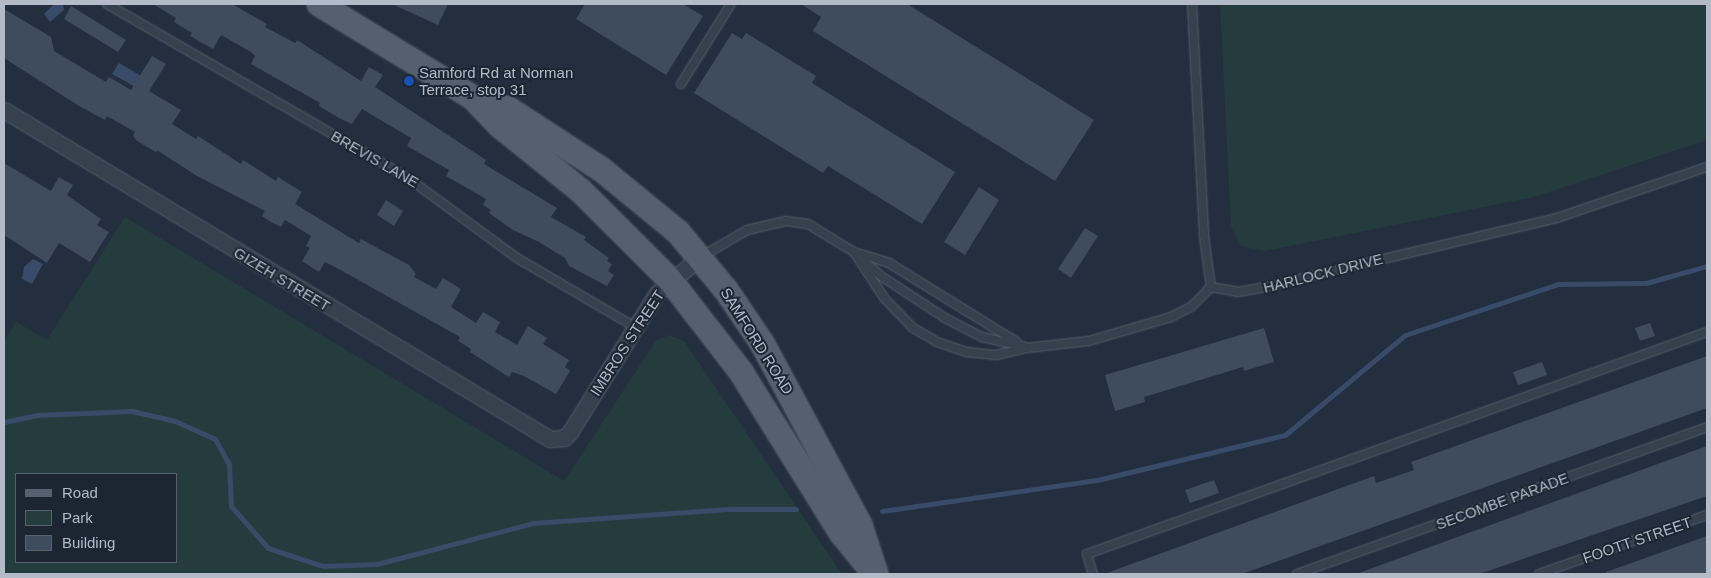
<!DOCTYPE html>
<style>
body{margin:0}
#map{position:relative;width:1711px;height:578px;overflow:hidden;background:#232f3e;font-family:Helvetica,sans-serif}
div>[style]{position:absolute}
.green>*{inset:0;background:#253c3f}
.water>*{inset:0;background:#384b68}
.stream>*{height:5px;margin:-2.5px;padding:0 2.5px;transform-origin:2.5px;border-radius:2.5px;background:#384b68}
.building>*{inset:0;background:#3f4c5e}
.roads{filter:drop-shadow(0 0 1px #555e6c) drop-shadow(0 0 1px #555e6c)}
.lane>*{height:8px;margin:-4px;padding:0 4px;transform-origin:4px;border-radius:4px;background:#37414e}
.street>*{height:15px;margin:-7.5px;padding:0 7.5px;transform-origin:7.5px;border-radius:7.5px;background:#37414e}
.primary>*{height:24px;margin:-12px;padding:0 12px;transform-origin:12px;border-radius:12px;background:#55606e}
.dots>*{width:14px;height:14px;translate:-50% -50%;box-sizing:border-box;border:2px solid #1c2633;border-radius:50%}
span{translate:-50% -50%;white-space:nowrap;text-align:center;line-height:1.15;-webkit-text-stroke:4px #1c2633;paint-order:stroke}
.poi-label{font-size:15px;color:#b3bbc9}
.left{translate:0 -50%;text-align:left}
.street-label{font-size:15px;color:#b3bbc9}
.frame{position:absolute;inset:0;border:5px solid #b3bbc9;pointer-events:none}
.legend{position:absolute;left:15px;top:473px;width:162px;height:90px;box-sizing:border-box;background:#1c2633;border:1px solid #58626f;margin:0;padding:6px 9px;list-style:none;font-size:15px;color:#b3bbc9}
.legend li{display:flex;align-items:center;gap:10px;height:25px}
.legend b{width:25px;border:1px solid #58626f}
</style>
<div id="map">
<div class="green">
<i style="clip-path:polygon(1220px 4px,1707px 4px,1707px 140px,1534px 197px,1265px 251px,1241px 246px,1231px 226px)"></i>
<i style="clip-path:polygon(evenodd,125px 217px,564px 481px,656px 341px,669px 335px,684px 341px,842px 574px,4px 574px,4px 341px,16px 322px,47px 340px,125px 217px,16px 474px,176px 474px,176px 562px,16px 562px,16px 474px)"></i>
</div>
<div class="water">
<i style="clip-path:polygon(54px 4px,63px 4px,64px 10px,50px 22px,44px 14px)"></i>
<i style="clip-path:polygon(119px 63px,143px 77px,137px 88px,112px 74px)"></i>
<i style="clip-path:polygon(33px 259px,43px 264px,32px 284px,22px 279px,24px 267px)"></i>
</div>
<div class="stream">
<i style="left:4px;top:422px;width:34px;rotate:-12deg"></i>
<i style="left:37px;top:415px;width:95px;rotate:-2.4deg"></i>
<i style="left:132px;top:411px;width:44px;rotate:13.1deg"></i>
<i style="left:175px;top:421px;width:44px;rotate:24.2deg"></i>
<i style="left:215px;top:439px;width:29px;rotate:61deg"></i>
<i style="left:229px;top:464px;width:42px;rotate:87.3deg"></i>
<i style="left:231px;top:506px;width:56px;rotate:48.6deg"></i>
<i style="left:268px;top:548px;width:58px;rotate:18.1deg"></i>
<i style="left:323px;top:566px;width:54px;rotate:-2.1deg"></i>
<i style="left:377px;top:564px;width:161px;rotate:-14.7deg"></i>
<i style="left:533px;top:523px;width:196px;rotate:-4.1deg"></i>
<i style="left:729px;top:509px;width:67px"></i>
<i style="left:882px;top:511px;width:217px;rotate:-8.2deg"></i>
<i style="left:1097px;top:480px;width:193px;rotate:-13.5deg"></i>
<i style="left:1285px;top:435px;width:156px;rotate:-39.8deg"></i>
<i style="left:1405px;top:335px;width:161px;rotate:-18.4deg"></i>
<i style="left:1558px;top:284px;width:88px;rotate:-0.7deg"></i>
<i style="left:1646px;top:283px;width:63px;rotate:-15.6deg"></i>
</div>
<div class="building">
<i style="clip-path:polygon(153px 4px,232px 4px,267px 24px,265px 27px,295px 43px,297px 40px,361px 81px,369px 67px,383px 75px,375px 87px,486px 160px,484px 164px,557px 208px,551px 217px,586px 237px,584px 240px,609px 258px,607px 261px,612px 264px,608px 271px,614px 275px,607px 286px,601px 283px,569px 266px,565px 258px,539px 242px,513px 230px,489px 213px,491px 210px,483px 205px,486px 199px,446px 176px,449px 170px,407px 146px,411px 138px,362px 109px,352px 124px,339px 118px,319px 106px,320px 103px,251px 64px,255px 56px,251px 52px,221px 35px,213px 49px,190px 36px,192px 33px,174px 22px,176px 18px)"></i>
<i style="clip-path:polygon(392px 4px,448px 4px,438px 25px)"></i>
<i style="clip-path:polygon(585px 4px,683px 4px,703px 16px,666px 75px,576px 19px)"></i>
<i style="clip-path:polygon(801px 4px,907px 4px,1094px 120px,1055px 181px,813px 31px,821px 17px)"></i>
<i style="clip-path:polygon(71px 6px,126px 40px,118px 52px,64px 19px)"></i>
<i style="clip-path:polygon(4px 9px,51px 37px,54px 51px,106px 82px,109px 77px,131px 90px,152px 56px,166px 64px,149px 91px,181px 110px,172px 124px,196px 139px,198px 136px,241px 164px,243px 160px,276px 181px,278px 177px,302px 192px,295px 204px,359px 243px,361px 239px,409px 265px,416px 274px,414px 277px,436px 289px,443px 278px,461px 289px,451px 307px,476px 323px,483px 312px,500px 322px,495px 332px,517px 345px,528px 326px,547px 338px,543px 344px,569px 360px,565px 367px,570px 371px,556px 394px,524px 376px,512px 372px,509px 377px,501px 372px,470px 352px,471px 349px,458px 341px,460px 337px,337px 268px,325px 262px,319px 272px,302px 261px,310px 248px,306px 246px,311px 236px,285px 220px,281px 227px,271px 222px,262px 216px,265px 211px,197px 176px,157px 150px,156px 152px,137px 141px,133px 136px,135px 132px,107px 116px,105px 120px,79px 106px,4px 58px)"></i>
<i style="clip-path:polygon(732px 33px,742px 39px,746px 33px,816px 76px,812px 83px,955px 172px,922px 224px,828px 166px,823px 173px,694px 93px)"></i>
<i style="clip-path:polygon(4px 163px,51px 191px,59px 177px,73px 185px,67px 195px,101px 219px,97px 225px,109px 232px,90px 262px,59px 243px,47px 263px,4px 235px)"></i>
<i style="clip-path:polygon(979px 187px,999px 200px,965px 255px,944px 242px)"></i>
<i style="clip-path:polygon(386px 200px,403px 211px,394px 226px,377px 215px)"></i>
<i style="clip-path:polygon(1085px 228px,1098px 236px,1071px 278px,1058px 269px)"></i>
<i style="clip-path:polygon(1650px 323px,1655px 336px,1640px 341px,1635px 328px)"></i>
<i style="clip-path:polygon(1264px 328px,1274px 362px,1244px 371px,1243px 367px,1144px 397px,1145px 402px,1115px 411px,1105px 375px)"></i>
<i style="clip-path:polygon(1707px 356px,1707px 408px,1242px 574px,1104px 574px,1374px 476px,1376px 483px,1414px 470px,1411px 462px)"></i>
<i style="clip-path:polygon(1542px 362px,1547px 375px,1518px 385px,1513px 372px)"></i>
<i style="clip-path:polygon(1707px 446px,1707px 496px,1479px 574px,1356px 574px)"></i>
<i style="clip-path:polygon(1214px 480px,1219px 493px,1190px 503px,1185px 490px)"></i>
<i style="clip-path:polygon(1707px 536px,1707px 574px,1606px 574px,1606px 572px)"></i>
</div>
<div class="roads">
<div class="lane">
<i style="left:107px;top:4px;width:348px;rotate:30deg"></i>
<i style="left:408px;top:178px;width:135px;rotate:36.3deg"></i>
<i style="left:517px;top:258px;width:137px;rotate:30.3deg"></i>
<i style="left:1192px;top:4px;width:232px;rotate:87deg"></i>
<i style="left:1204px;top:236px;width:51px;rotate:82.2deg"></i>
<i style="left:1211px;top:287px;width:27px;rotate:10deg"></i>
<i style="left:1238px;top:292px;width:23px;rotate:-10deg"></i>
<i style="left:1261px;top:288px;width:304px;rotate:-13.3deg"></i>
<i style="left:1557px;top:218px;width:158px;rotate:-18.8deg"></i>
<i style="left:681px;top:84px;width:94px;rotate:-58deg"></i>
<i style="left:854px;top:252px;width:56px;rotate:56.6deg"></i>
<i style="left:885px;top:299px;width:40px;rotate:46deg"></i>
<i style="left:913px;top:328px;width:28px;rotate:30deg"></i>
<i style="left:937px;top:342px;width:31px;rotate:19deg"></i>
<i style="left:966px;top:352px;width:30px;rotate:6deg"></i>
<i style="left:996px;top:355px;width:32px;rotate:-13deg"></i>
<i style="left:1027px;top:348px;width:62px;rotate:-6.4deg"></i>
<i style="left:1089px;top:341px;width:85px;rotate:-16.3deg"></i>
<i style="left:1171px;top:317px;width:22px;rotate:-27deg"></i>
<i style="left:1191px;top:307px;width:28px;rotate:-45deg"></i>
<i style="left:857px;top:253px;width:34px;rotate:17deg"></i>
<i style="left:889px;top:263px;width:150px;rotate:31.7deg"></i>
<i style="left:701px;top:257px;width:53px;rotate:-30.4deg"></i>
<i style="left:747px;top:230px;width:40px;rotate:-13deg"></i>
<i style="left:786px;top:221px;width:22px;rotate:8deg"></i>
<i style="left:808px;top:224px;width:54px;rotate:31.3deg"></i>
<i style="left:854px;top:252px;width:36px;rotate:42deg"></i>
<i style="left:881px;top:276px;width:77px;rotate:33.3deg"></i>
<i style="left:945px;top:318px;width:42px;rotate:27.2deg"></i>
<i style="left:982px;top:337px;width:44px;rotate:13.1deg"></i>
<i style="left:1093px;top:574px;width:21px;rotate:-107deg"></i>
<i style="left:1087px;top:554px;width:659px;rotate:-19.7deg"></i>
<i style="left:1297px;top:574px;width:436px;rotate:-19.7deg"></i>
<i style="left:1539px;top:574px;width:178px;rotate:-19.4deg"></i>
</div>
<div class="street">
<i style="left:4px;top:110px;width:637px;rotate:31.07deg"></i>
<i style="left:550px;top:439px;width:14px;rotate:-4deg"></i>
<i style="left:564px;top:438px;width:8px;rotate:-45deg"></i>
<i style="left:570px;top:432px;width:164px;rotate:-58deg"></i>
<i style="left:657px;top:293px;width:56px;rotate:-39.9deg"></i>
</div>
<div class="primary">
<i style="left:319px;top:4px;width:179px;rotate:31.3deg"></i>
<i style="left:472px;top:97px;width:40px;rotate:18.9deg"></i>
<i style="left:510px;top:110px;width:108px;rotate:33deg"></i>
<i style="left:601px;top:169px;width:99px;rotate:39.3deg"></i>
<i style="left:678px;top:232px;width:75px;rotate:50.4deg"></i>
<i style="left:726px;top:290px;width:64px;rotate:55.8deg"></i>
<i style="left:762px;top:343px;width:207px;rotate:61.7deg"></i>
<i style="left:860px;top:525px;width:52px;rotate:71.9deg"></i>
<i style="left:475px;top:100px;width:36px;rotate:46deg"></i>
<i style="left:500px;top:126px;width:102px;rotate:38.7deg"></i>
<i style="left:580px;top:190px;width:127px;rotate:45deg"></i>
<i style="left:670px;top:280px;width:116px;rotate:52.3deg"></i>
<i style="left:741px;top:372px;width:191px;rotate:58.1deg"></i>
<i style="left:842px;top:534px;width:43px;rotate:50.7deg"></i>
</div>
</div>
<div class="dots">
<i style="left:409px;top:81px;background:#1a4fb4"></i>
</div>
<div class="poi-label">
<span class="left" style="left:419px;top:81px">Samford Rd at Norman<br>Terrace, stop 31</span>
</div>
<div class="street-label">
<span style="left:375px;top:159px;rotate:30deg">BREVIS LANE</span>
<span style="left:1323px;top:273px;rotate:-14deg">HARLOCK DRIVE</span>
<span style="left:282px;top:279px;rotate:31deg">GIZEH STREET</span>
<span style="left:757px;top:341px;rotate:58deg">SAMFORD ROAD</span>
<span style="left:627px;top:343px;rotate:-57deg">IMBROS STREET</span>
<span style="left:1502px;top:501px;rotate:-20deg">SECOMBE PARADE</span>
<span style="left:1637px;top:540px;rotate:-19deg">FOOTT STREET</span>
</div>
<div class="frame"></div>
<ul class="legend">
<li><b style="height:6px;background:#55606e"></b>Road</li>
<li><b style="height:14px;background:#253c3f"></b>Park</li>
<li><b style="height:14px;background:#3f4c5e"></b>Building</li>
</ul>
</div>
